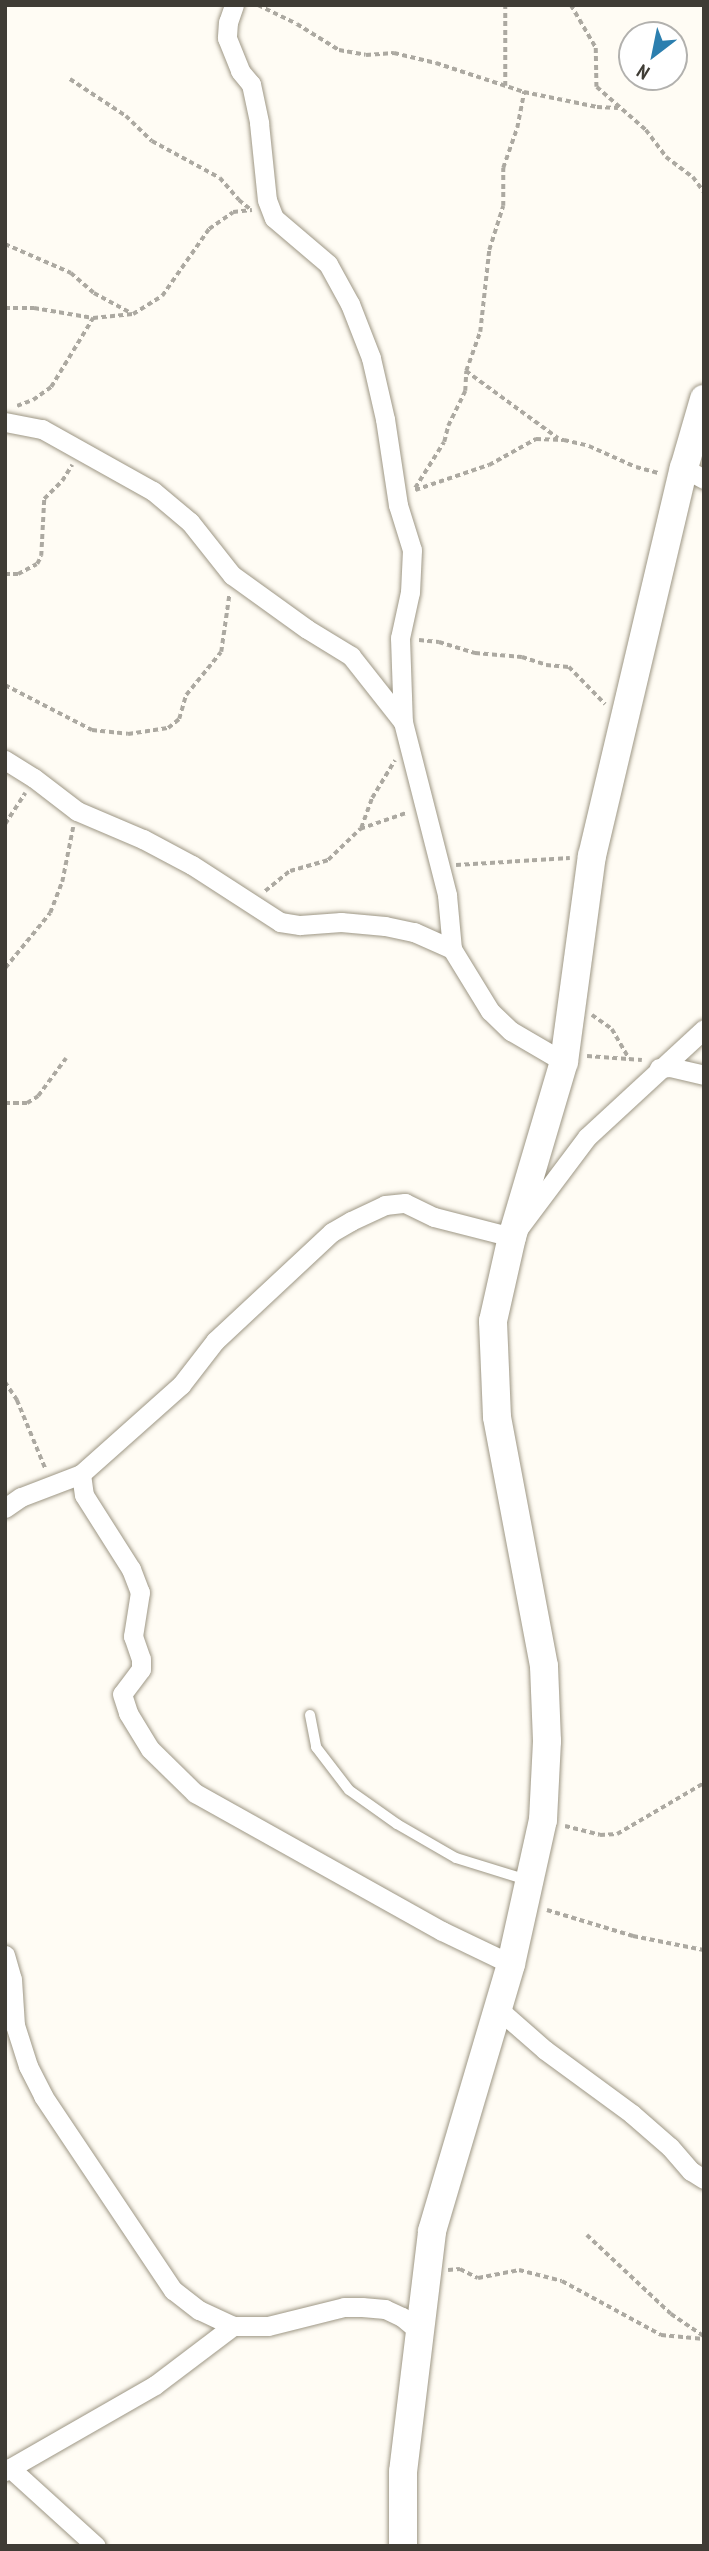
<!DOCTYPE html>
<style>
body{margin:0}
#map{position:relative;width:709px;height:2551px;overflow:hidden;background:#fffcf4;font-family:"PT Sans Narrow",sans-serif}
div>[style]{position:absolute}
.path>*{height:3.5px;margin-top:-1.75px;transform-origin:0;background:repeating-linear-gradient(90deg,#aca9a1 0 5px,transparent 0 8.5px)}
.roads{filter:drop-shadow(0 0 2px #9e9785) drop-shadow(0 0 2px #9e9785)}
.lane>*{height:10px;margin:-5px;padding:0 5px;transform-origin:5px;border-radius:5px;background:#fff}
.street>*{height:19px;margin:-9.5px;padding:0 9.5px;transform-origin:9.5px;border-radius:9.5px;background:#fff}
.secondary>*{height:28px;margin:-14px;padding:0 14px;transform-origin:14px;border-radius:14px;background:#fff}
span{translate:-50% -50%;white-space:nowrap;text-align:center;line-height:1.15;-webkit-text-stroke:5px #fff;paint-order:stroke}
.frame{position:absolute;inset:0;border:7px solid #3f3c35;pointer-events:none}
.north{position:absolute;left:618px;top:21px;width:70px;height:70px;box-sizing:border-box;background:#fff;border:2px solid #b2b1ae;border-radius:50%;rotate:212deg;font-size:19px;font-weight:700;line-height:28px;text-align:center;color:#3f3c35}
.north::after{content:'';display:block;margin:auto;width:24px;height:32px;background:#2c7faf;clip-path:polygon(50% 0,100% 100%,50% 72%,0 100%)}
</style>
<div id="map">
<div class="path">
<i style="left:258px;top:5px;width:43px;rotate:26deg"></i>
<i style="left:297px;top:24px;width:49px;rotate:31.8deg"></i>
<i style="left:339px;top:50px;width:27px;rotate:10deg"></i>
<i style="left:366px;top:55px;width:28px;rotate:-4deg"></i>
<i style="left:394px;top:53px;width:43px;rotate:13.4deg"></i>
<i style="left:436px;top:63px;width:93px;rotate:18.2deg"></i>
<i style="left:524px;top:92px;width:75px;rotate:11.6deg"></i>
<i style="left:597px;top:107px;width:21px;rotate:3deg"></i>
<i style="left:571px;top:5px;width:50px;rotate:59.8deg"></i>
<i style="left:596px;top:48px;width:39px;rotate:89deg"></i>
<i style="left:597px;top:87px;width:65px;rotate:41.3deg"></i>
<i style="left:646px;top:130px;width:34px;rotate:53deg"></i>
<i style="left:666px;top:157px;width:34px;rotate:37deg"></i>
<i style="left:693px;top:177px;width:19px;rotate:54deg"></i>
<i style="left:70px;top:79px;width:67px;rotate:33.5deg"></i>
<i style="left:126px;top:116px;width:36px;rotate:44deg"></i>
<i style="left:152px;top:141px;width:77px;rotate:28.6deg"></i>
<i style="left:220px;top:178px;width:29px;rotate:49deg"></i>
<i style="left:239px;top:200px;width:14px;rotate:39deg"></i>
<i style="left:505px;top:86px;width:81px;rotate:-90deg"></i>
<i style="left:5px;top:244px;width:72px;rotate:23.7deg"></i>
<i style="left:71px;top:273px;width:30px;rotate:41deg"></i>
<i style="left:94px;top:293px;width:42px;rotate:28.4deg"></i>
<i style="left:5px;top:308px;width:29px"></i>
<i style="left:34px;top:308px;width:60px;rotate:9.6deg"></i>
<i style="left:93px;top:318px;width:40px;rotate:-5.7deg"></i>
<i style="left:133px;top:314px;width:34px;rotate:-32deg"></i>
<i style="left:162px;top:296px;width:82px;rotate:-55deg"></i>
<i style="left:209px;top:229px;width:29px;rotate:-35deg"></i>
<i style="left:233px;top:212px;width:19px;rotate:-6deg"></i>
<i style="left:466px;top:371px;width:114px;rotate:36.1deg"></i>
<i style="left:17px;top:406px;width:17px;rotate:-21deg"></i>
<i style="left:33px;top:400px;width:22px;rotate:-36deg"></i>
<i style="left:51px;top:387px;width:81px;rotate:-58.7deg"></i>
<i style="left:415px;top:488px;width:54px;rotate:-57.8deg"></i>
<i style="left:444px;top:442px;width:16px;rotate:-76deg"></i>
<i style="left:448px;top:426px;width:39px;rotate:-64deg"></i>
<i style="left:465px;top:391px;width:20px;rotate:-87deg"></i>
<i style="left:466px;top:371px;width:41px;rotate:-70.3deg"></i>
<i style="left:480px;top:332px;width:82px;rotate:-83.7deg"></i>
<i style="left:489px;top:250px;width:46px;rotate:-72.3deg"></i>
<i style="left:503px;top:206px;width:38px;rotate:-90deg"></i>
<i style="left:503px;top:168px;width:42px;rotate:-70.7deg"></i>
<i style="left:517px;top:128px;width:37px;rotate:-79deg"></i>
<i style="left:415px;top:490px;width:78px;rotate:-18.7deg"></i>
<i style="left:489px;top:465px;width:54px;rotate:-29deg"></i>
<i style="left:536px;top:439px;width:28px;rotate:2deg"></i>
<i style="left:564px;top:440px;width:26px;rotate:13deg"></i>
<i style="left:589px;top:446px;width:51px;rotate:24.1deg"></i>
<i style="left:636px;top:467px;width:24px;rotate:15deg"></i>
<i style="left:5px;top:574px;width:13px"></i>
<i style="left:18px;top:574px;width:21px;rotate:-28deg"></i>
<i style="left:37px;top:564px;width:9px;rotate:-63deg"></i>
<i style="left:41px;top:556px;width:57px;rotate:-87deg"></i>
<i style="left:44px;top:499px;width:25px;rotate:-45deg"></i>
<i style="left:62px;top:481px;width:19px;rotate:-58deg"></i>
<i style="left:419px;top:640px;width:20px;rotate:6deg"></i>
<i style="left:439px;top:642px;width:38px;rotate:17deg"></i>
<i style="left:475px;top:653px;width:47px;rotate:4.9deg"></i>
<i style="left:522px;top:657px;width:25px;rotate:18deg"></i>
<i style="left:546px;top:665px;width:23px;rotate:5deg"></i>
<i style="left:569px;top:667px;width:52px;rotate:45.8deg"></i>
<i style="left:5px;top:685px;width:98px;rotate:27.3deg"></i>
<i style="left:92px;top:730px;width:36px;rotate:6deg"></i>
<i style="left:128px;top:734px;width:40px;rotate:-8.5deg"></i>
<i style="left:168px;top:728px;width:14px;rotate:-39deg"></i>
<i style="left:179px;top:719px;width:25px;rotate:-74deg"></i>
<i style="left:186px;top:695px;width:55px;rotate:-50.9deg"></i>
<i style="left:221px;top:652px;width:57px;rotate:-81.9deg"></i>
<i style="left:5px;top:824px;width:37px;rotate:-57deg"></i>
<i style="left:361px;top:828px;width:32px;rotate:-70deg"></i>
<i style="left:372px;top:798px;width:44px;rotate:-58.8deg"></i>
<i style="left:456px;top:865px;width:114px;rotate:-3.5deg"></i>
<i style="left:265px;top:891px;width:32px;rotate:-39deg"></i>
<i style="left:290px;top:871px;width:40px;rotate:-16deg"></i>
<i style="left:328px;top:860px;width:45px;rotate:-44.1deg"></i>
<i style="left:360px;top:829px;width:49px;rotate:-19.2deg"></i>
<i style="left:5px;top:968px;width:71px;rotate:-50.7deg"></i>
<i style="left:50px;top:913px;width:33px;rotate:-69deg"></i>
<i style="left:62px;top:882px;width:56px;rotate:-78.7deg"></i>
<i style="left:592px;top:1015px;width:24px;rotate:35deg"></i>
<i style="left:612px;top:1029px;width:34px;rotate:60deg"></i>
<i style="left:587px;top:1056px;width:55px;rotate:4.2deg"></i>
<i style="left:5px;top:1103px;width:22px"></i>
<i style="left:27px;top:1103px;width:13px;rotate:-32deg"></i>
<i style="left:38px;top:1096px;width:47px;rotate:-53.6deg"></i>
<i style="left:5px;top:1382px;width:22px;rotate:56deg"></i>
<i style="left:17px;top:1400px;width:76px;rotate:67.5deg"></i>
<i style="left:565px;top:1826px;width:36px;rotate:14deg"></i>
<i style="left:600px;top:1835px;width:17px;rotate:-3deg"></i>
<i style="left:617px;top:1834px;width:101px;rotate:-30.4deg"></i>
<i style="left:547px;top:1910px;width:90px;rotate:16.8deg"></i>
<i style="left:633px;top:1936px;width:72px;rotate:11.2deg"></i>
<i style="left:587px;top:2235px;width:115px;rotate:43.2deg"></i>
<i style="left:671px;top:2314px;width:40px;rotate:34deg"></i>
<i style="left:448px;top:2270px;width:12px;rotate:-5deg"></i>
<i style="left:460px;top:2269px;width:20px;rotate:27deg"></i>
<i style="left:478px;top:2278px;width:42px;rotate:-11deg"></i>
<i style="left:519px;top:2270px;width:44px;rotate:14.3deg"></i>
<i style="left:562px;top:2281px;width:113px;rotate:28.6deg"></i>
<i style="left:661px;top:2335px;width:43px;rotate:5.3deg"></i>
</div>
<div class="roads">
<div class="lane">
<i style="left:310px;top:1715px;width:33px;rotate:79deg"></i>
<i style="left:316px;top:1747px;width:54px;rotate:52.5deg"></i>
<i style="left:349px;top:1790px;width:59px;rotate:35.3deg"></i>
<i style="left:397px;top:1824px;width:68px;rotate:30deg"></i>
<i style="left:456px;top:1858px;width:74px;rotate:17.2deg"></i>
</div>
<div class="street">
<i style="left:234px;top:5px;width:18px;rotate:109deg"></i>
<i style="left:228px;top:22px;width:16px;rotate:94deg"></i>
<i style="left:227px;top:38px;width:35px;rotate:68deg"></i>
<i style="left:240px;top:71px;width:17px;rotate:50deg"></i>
<i style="left:251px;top:84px;width:40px;rotate:78deg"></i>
<i style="left:259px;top:123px;width:77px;rotate:84.1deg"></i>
<i style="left:267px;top:200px;width:19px;rotate:69deg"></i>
<i style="left:274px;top:218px;width:71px;rotate:40.4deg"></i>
<i style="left:328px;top:264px;width:46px;rotate:61.2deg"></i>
<i style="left:350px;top:304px;width:58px;rotate:68.7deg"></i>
<i style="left:371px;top:358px;width:63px;rotate:77.1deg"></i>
<i style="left:385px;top:419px;width:87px;rotate:81.4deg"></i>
<i style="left:398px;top:505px;width:47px;rotate:72.7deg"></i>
<i style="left:412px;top:550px;width:42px;rotate:92.7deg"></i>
<i style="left:410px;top:592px;width:47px;rotate:102.3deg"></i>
<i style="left:400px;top:638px;width:84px;rotate:88deg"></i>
<i style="left:403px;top:722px;width:179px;rotate:75.7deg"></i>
<i style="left:447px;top:895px;width:54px;rotate:84.7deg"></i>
<i style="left:452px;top:949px;width:73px;rotate:58.5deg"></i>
<i style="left:490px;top:1011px;width:29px;rotate:44deg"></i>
<i style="left:511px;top:1031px;width:61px;rotate:30.3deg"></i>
<i style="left:5px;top:422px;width:38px;rotate:11deg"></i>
<i style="left:42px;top:429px;width:127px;rotate:29.2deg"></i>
<i style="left:153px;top:491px;width:48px;rotate:40deg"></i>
<i style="left:190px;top:522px;width:68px;rotate:51.6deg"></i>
<i style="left:232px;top:575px;width:92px;rotate:35.8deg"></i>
<i style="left:307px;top:629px;width:52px;rotate:31.5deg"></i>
<i style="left:351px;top:656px;width:84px;rotate:51.8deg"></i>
<i style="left:684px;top:468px;width:23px;rotate:29deg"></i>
<i style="left:5px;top:760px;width:34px;rotate:32deg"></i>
<i style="left:34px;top:778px;width:54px;rotate:37.5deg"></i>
<i style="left:77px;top:811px;width:72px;rotate:23deg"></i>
<i style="left:143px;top:839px;width:55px;rotate:28deg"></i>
<i style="left:192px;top:865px;width:105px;rotate:32.9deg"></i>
<i style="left:280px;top:922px;width:20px;rotate:9deg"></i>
<i style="left:300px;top:925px;width:41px;rotate:-4.2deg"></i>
<i style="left:341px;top:922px;width:44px;rotate:5.2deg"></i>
<i style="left:385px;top:926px;width:30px;rotate:12deg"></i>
<i style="left:414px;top:932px;width:42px;rotate:24.1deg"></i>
<i style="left:659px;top:1068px;width:11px;rotate:-5deg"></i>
<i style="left:670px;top:1067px;width:35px;rotate:13deg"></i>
<i style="left:81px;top:1474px;width:21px;rotate:82deg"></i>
<i style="left:84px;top:1495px;width:88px;rotate:57.6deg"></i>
<i style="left:131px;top:1569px;width:25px;rotate:69deg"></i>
<i style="left:140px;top:1592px;width:45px;rotate:99deg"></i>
<i style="left:133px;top:1636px;width:24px;rotate:71deg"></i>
<i style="left:141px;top:1659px;width:10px;rotate:90deg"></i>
<i style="left:141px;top:1669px;width:31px;rotate:127deg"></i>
<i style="left:122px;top:1694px;width:20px;rotate:72deg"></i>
<i style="left:128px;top:1713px;width:42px;rotate:58.6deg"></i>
<i style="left:150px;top:1749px;width:63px;rotate:44.4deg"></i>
<i style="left:195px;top:1793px;width:283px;rotate:29.2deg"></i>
<i style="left:442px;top:1931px;width:76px;rotate:25.6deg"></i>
<i style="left:5px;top:1508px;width:19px;rotate:-35deg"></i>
<i style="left:21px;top:1497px;width:64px;rotate:-21deg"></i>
<i style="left:81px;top:1474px;width:134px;rotate:-41.7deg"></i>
<i style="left:181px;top:1385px;width:56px;rotate:-52.3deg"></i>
<i style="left:215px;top:1341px;width:160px;rotate:-43deg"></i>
<i style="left:332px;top:1232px;width:22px;rotate:-30deg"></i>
<i style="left:351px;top:1221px;width:38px;rotate:-25deg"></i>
<i style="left:385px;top:1205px;width:20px;rotate:-6deg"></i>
<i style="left:405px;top:1203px;width:32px;rotate:26deg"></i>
<i style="left:434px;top:1217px;width:81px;rotate:14.4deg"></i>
<i style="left:512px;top:1237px;width:125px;rotate:-53.1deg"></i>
<i style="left:587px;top:1137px;width:159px;rotate:-42.7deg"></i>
<i style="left:5px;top:1955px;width:25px;rotate:74deg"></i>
<i style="left:12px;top:1979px;width:46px;rotate:86.3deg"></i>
<i style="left:15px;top:2025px;width:43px;rotate:72.4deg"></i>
<i style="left:28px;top:2066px;width:34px;rotate:63deg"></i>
<i style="left:43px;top:2096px;width:234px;rotate:56.2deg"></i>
<i style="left:173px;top:2290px;width:33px;rotate:38deg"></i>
<i style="left:199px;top:2310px;width:38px;rotate:25deg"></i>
<i style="left:233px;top:2326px;width:35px"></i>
<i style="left:268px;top:2326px;width:78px;rotate:-14deg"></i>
<i style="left:344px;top:2307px;width:18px"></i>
<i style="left:362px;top:2307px;width:23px;rotate:5deg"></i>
<i style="left:385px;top:2309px;width:19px;rotate:25deg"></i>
<i style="left:402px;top:2317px;width:23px;rotate:40deg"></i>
<i style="left:497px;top:2008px;width:64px;rotate:41.2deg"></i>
<i style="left:545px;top:2050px;width:108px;rotate:36.3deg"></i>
<i style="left:632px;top:2114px;width:50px;rotate:41deg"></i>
<i style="left:670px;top:2147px;width:32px;rotate:49deg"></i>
<i style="left:691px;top:2171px;width:15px;rotate:32deg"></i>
<i style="left:10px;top:2468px;width:116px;rotate:42.2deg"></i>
<i style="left:5px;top:2471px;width:173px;rotate:-29.8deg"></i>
<i style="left:155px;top:2385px;width:98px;rotate:-37.1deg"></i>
</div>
<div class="secondary">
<i style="left:403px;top:2546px;width:74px;rotate:-90deg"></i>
<i style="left:403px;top:2472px;width:243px;rotate:-83.1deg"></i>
<i style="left:432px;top:2231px;width:278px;rotate:-73.5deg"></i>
<i style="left:511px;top:1964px;width:148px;rotate:-77.5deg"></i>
<i style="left:543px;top:1820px;width:79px;rotate:-87.1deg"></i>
<i style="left:547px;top:1741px;width:75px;rotate:-92.3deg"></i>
<i style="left:544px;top:1666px;width:253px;rotate:-100.7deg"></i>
<i style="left:497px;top:1417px;width:96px;rotate:-92.4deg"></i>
<i style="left:493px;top:1321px;width:86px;rotate:-77.3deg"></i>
<i style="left:512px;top:1237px;width:183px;rotate:-73.5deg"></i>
<i style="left:564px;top:1062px;width:208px;rotate:-82.3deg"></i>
<i style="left:592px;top:856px;width:399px;rotate:-76.7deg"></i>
<i style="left:684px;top:468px;width:72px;rotate:-73.8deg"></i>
</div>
</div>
<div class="frame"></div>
<div class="north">N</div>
</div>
